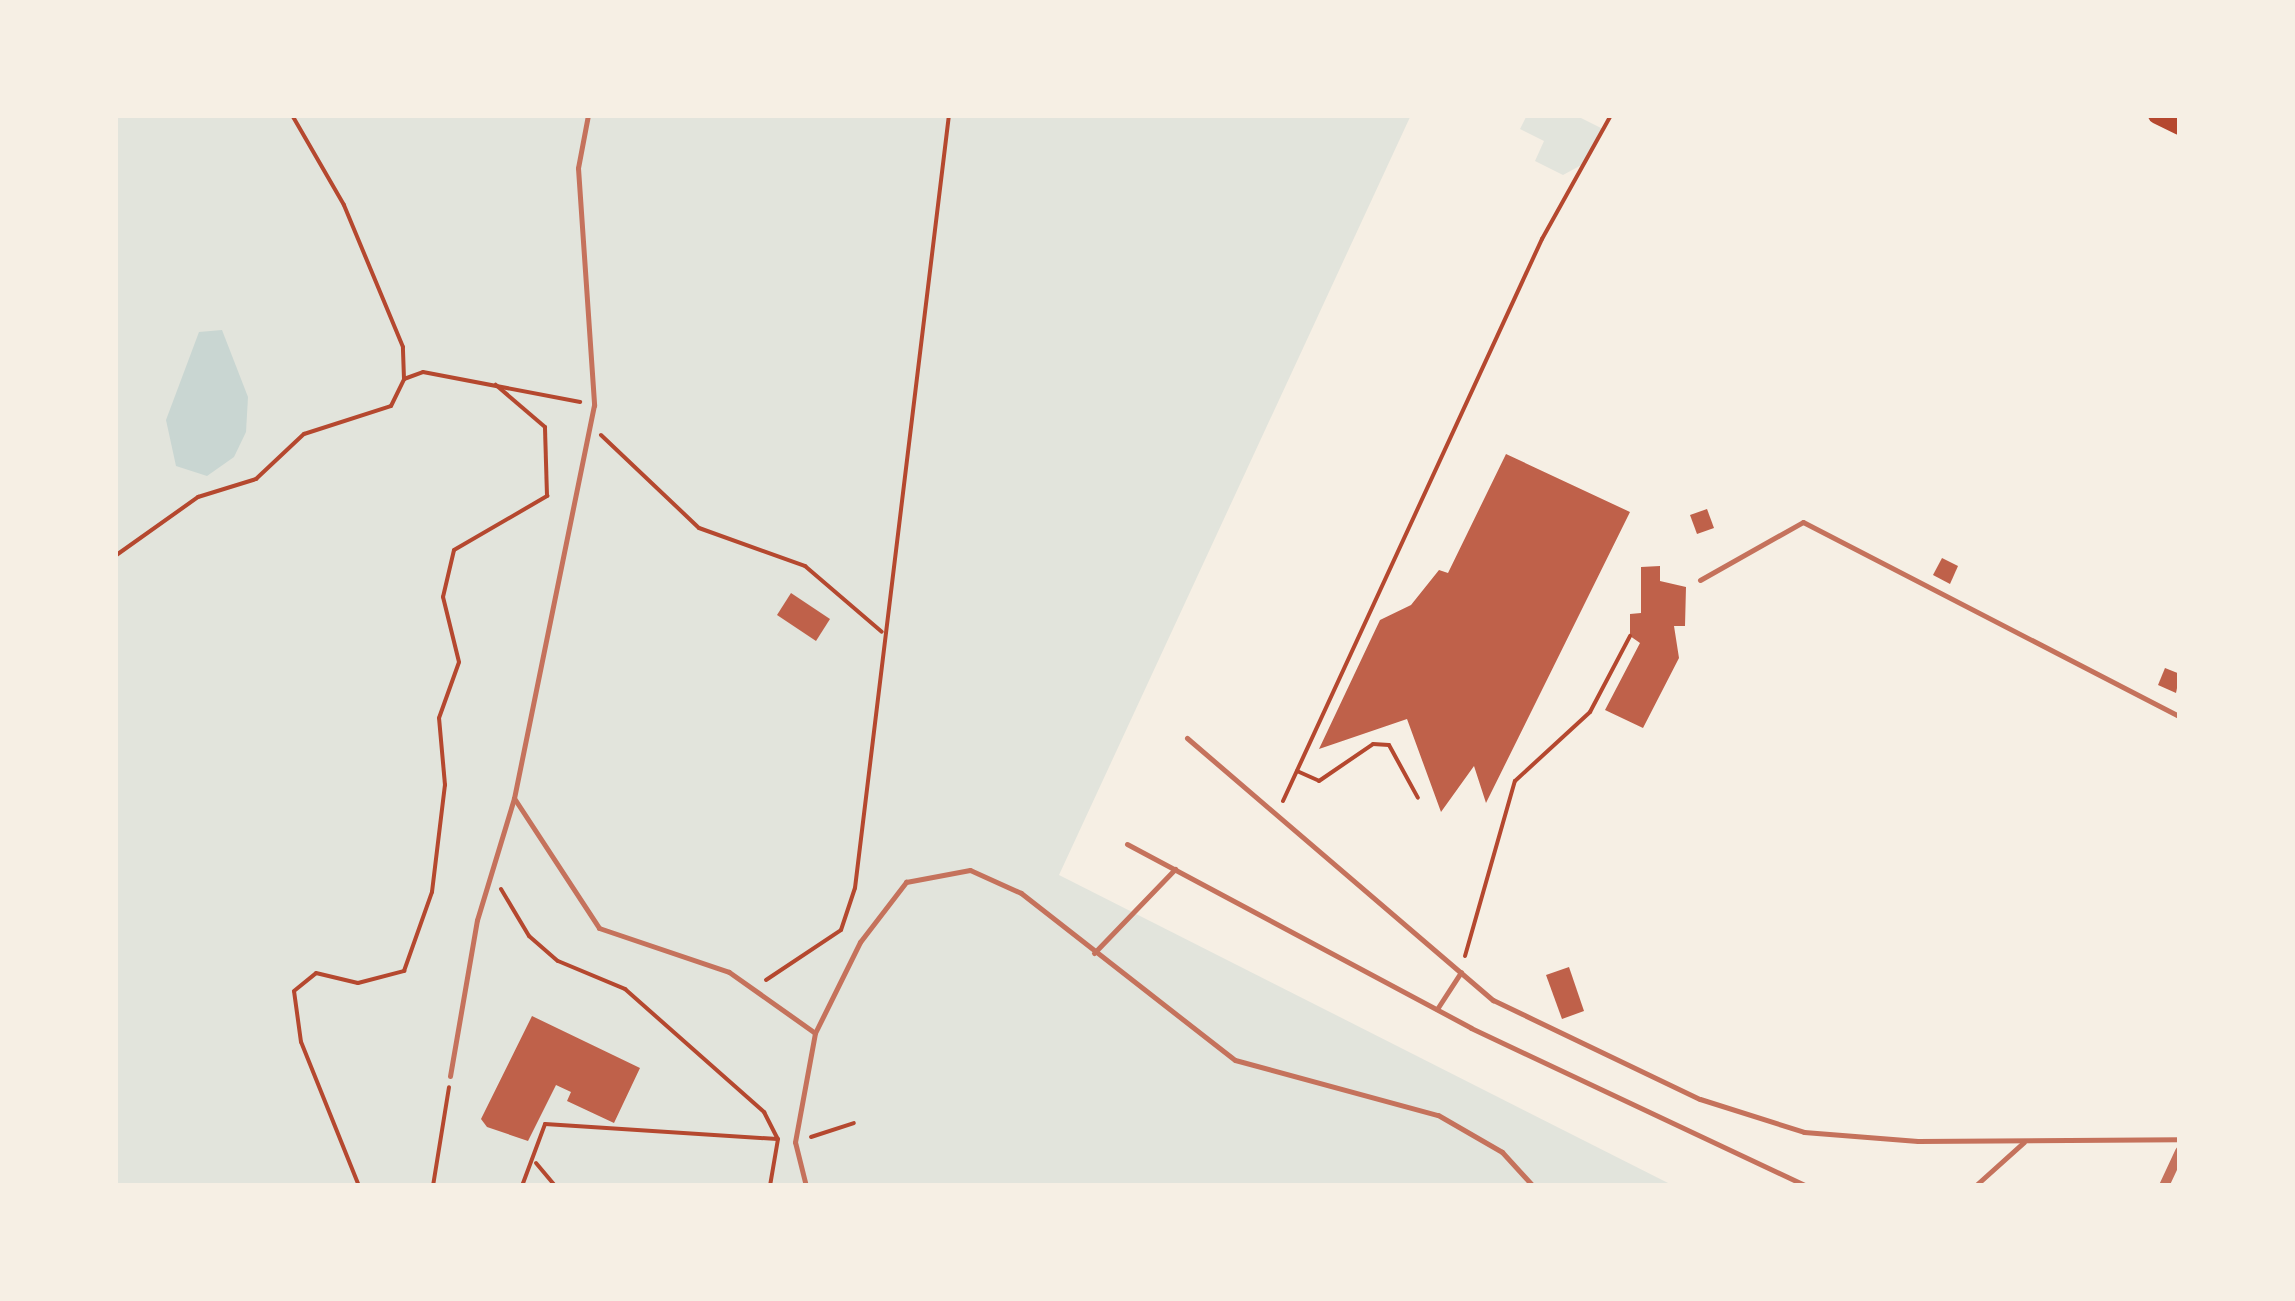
<!DOCTYPE html>
<style>
body{margin:0}
#map{position:relative;width:2295px;height:1301px;overflow:hidden;background:#f6efe4;font-family:Spectral,serif}
div>[style]{position:absolute}
.green>*{inset:0;background:#e2e4dc}
.water>*{inset:0;background:#c9d6d2}
.building>*{inset:0;background:#bf614a}
.path>*{height:4px;margin:-2px;padding:0 2px;transform-origin:2px;border-radius:2px;background:#b5482f}
.service>*{height:5px;margin:-2.5px;padding:0 2.5px;transform-origin:2.5px;border-radius:2.5px;background:#c5725c}
.minor>*{height:10px;margin:-5px;padding:0 5px;transform-origin:5px;border-radius:5px;background:#c5725c}
.primary>*{height:18px;margin:-9px;padding:0 9px;transform-origin:9px;border-radius:9px;background:#b5482f}
span{translate:-50% -50%;white-space:nowrap;text-align:center;line-height:1.15;-webkit-text-stroke:8px #f6efe4;paint-order:stroke}
.frame{position:absolute;inset:0;border:118px solid #f6efe4;pointer-events:none}
</style>
<div id="map">
<div class="green">
<i style="clip-path:polygon(115px 115px,1411px 115px,1059px 875px,1674px 1186px,115px 1186px)"></i>
<i style="clip-path:polygon(1527px 115px,1575px 115px,1603px 129px,1587px 162px,1563px 175px,1535px 161px,1544px 141px,1520px 129px)"></i>
</div>
<div class="water">
<i style="clip-path:polygon(222px 330px,248px 397px,246px 432px,234px 457px,207px 476px,176px 466px,166px 420px,199px 332px)"></i>
</div>
<div class="building">
<i style="clip-path:polygon(1506px 454px,1630px 512px,1486px 803px,1474px 766px,1441px 812px,1407px 719px,1319px 749px,1380px 620px,1411px 605px,1439px 570px,1448px 573px)"></i>
<i style="clip-path:polygon(1707px 509px,1714px 528px,1697px 534px,1690px 515px)"></i>
<i style="clip-path:polygon(1942px 558px,1958px 566px,1950px 584px,1933px 575px)"></i>
<i style="clip-path:polygon(1660px 566px,1660px 581px,1686px 587px,1685px 626px,1674px 626px,1679px 658px,1643px 728px,1605px 710px,1640px 643px,1630px 636px,1630px 614px,1641px 613px,1641px 567px)"></i>
<i style="clip-path:polygon(791px 593px,830px 619px,816px 641px,777px 615px)"></i>
<i style="clip-path:polygon(2165px 668px,2180px 674px,2176px 693px,2158px 685px)"></i>
<i style="clip-path:polygon(1569px 967px,1584px 1011px,1562px 1019px,1546px 975px)"></i>
<i style="clip-path:polygon(532px 1016px,640px 1068px,614px 1123px,567px 1101px,571px 1092px,556px 1085px,528px 1141px,487px 1127px,481px 1119px)"></i>
</div>
<div class="path">
<i style="left:404px;top:379px;width:20px;rotate:-20deg"></i>
<i style="left:423px;top:372px;width:160px;rotate:10.8deg"></i>
<i style="left:601px;top:435px;width:135px;rotate:43.5deg"></i>
<i style="left:699px;top:528px;width:113px;rotate:19.7deg"></i>
<i style="left:805px;top:566px;width:101px;rotate:40.6deg"></i>
<i style="left:115px;top:556px;width:102px;rotate:-35.4deg"></i>
<i style="left:198px;top:497px;width:61px;rotate:-17.2deg"></i>
<i style="left:256px;top:479px;width:66px;rotate:-43.2deg"></i>
<i style="left:304px;top:434px;width:91px;rotate:-17.8deg"></i>
<i style="left:391px;top:406px;width:30px;rotate:-64deg"></i>
<i style="left:404px;top:379px;width:32px;rotate:-92deg"></i>
<i style="left:403px;top:347px;width:154px;rotate:-112.6deg"></i>
<i style="left:344px;top:205px;width:104px;rotate:-120deg"></i>
<i style="left:1297px;top:771px;width:24px;rotate:24deg"></i>
<i style="left:1319px;top:781px;width:65px;rotate:-34.4deg"></i>
<i style="left:1373px;top:744px;width:16px;rotate:4deg"></i>
<i style="left:1389px;top:745px;width:60px;rotate:61.3deg"></i>
<i style="left:1283px;top:801px;width:619px;rotate:-65.26deg"></i>
<i style="left:1542px;top:239px;width:142px;rotate:-60.9deg"></i>
<i style="left:501px;top:889px;width:55px;rotate:59.2deg"></i>
<i style="left:529px;top:936px;width:38px;rotate:41deg"></i>
<i style="left:558px;top:961px;width:73px;rotate:22.7deg"></i>
<i style="left:625px;top:989px;width:186px;rotate:41.5deg"></i>
<i style="left:764px;top:1112px;width:30px;rotate:63deg"></i>
<i style="left:778px;top:1139px;width:48px;rotate:99.7deg"></i>
<i style="left:1465px;top:956px;width:182px;rotate:-74.1deg"></i>
<i style="left:1515px;top:781px;width:102px;rotate:-42.6deg"></i>
<i style="left:1590px;top:712px;width:86px;rotate:-62.2deg"></i>
<i style="left:766px;top:980px;width:90px;rotate:-33.7deg"></i>
<i style="left:841px;top:930px;width:44px;rotate:-71.6deg"></i>
<i style="left:855px;top:888px;width:779px;rotate:-83.07deg"></i>
<i style="left:811px;top:1137px;width:45px;rotate:-18deg"></i>
<i style="left:536px;top:1163px;width:30px;rotate:50deg"></i>
<i style="left:359px;top:1186px;width:155px;rotate:-111.9deg"></i>
<i style="left:301px;top:1042px;width:51px;rotate:-97.8deg"></i>
<i style="left:294px;top:991px;width:28px;rotate:-39deg"></i>
<i style="left:316px;top:973px;width:43px;rotate:13.4deg"></i>
<i style="left:358px;top:983px;width:48px;rotate:-14.6deg"></i>
<i style="left:404px;top:971px;width:84px;rotate:-70.5deg"></i>
<i style="left:432px;top:892px;width:108px;rotate:-83.1deg"></i>
<i style="left:445px;top:785px;width:67px;rotate:-95.1deg"></i>
<i style="left:439px;top:718px;width:59px;rotate:-70.3deg"></i>
<i style="left:459px;top:662px;width:67px;rotate:-103.8deg"></i>
<i style="left:443px;top:597px;width:48px;rotate:-76.8deg"></i>
<i style="left:454px;top:550px;width:108px;rotate:-30.1deg"></i>
<i style="left:547px;top:496px;width:69px;rotate:-91.7deg"></i>
<i style="left:545px;top:427px;width:65px;rotate:-139.4deg"></i>
<i style="left:433px;top:1186px;width:100px;rotate:-80.8deg"></i>
<i style="left:522px;top:1186px;width:66px;rotate:-69.6deg"></i>
<i style="left:545px;top:1124px;width:233px;rotate:3.7deg"></i>
</div>
<div class="service">
<i style="left:588px;top:115px;width:54px;rotate:100.7deg"></i>
<i style="left:578px;top:168px;width:238px;rotate:86.1deg"></i>
<i style="left:594px;top:405px;width:401px;rotate:101.5deg"></i>
<i style="left:514px;top:798px;width:155px;rotate:56.8deg"></i>
<i style="left:599px;top:928px;width:137px;rotate:18.7deg"></i>
<i style="left:729px;top:972px;width:105px;rotate:35.3deg"></i>
<i style="left:1700px;top:580px;width:118px;rotate:-29.4deg"></i>
<i style="left:1803px;top:522px;width:424px;rotate:27.3deg"></i>
<i style="left:1187px;top:738px;width:403px;rotate:40.6deg"></i>
<i style="left:1493px;top:1000px;width:229px;rotate:25.6deg"></i>
<i style="left:1700px;top:1099px;width:109px;rotate:17.6deg"></i>
<i style="left:1804px;top:1132px;width:114px;rotate:4.5deg"></i>
<i style="left:1918px;top:1141px;width:262px;rotate:-0.4deg"></i>
<i style="left:1127px;top:844px;width:390px;rotate:28.1deg"></i>
<i style="left:1471px;top:1028px;width:371px;rotate:25.2deg"></i>
<i style="left:1094px;top:953px;width:117px;rotate:-46deg"></i>
<i style="left:1437px;top:1009px;width:44px;rotate:-57deg"></i>
<i style="left:450px;top:1076px;width:158px;rotate:-80.2deg"></i>
<i style="left:477px;top:920px;width:127px;rotate:-73.1deg"></i>
<i style="left:806px;top:1186px;width:45px;rotate:-104deg"></i>
<i style="left:795px;top:1142px;width:111px;rotate:-79.6deg"></i>
<i style="left:815px;top:1033px;width:102px;rotate:-63.7deg"></i>
<i style="left:860px;top:942px;width:76px;rotate:-52.5deg"></i>
<i style="left:906px;top:882px;width:65px;rotate:-10.6deg"></i>
<i style="left:970px;top:870px;width:56px;rotate:24.3deg"></i>
<i style="left:1021px;top:893px;width:271px;rotate:38deg"></i>
<i style="left:1235px;top:1060px;width:210px;rotate:15.2deg"></i>
<i style="left:1438px;top:1115px;width:74px;rotate:30deg"></i>
<i style="left:1502px;top:1152px;width:46px;rotate:47.6deg"></i>
<i style="left:1975px;top:1186px;width:66px;rotate:-41.9deg"></i>
</div>
<div class="minor">
<i style="left:2164px;top:1186px;width:38px;rotate:-65deg"></i>
</div>
<div class="primary">
<i style="left:2157px;top:115px;width:25px;rotate:26deg"></i>
</div>
<div class="frame"></div>
</div>
